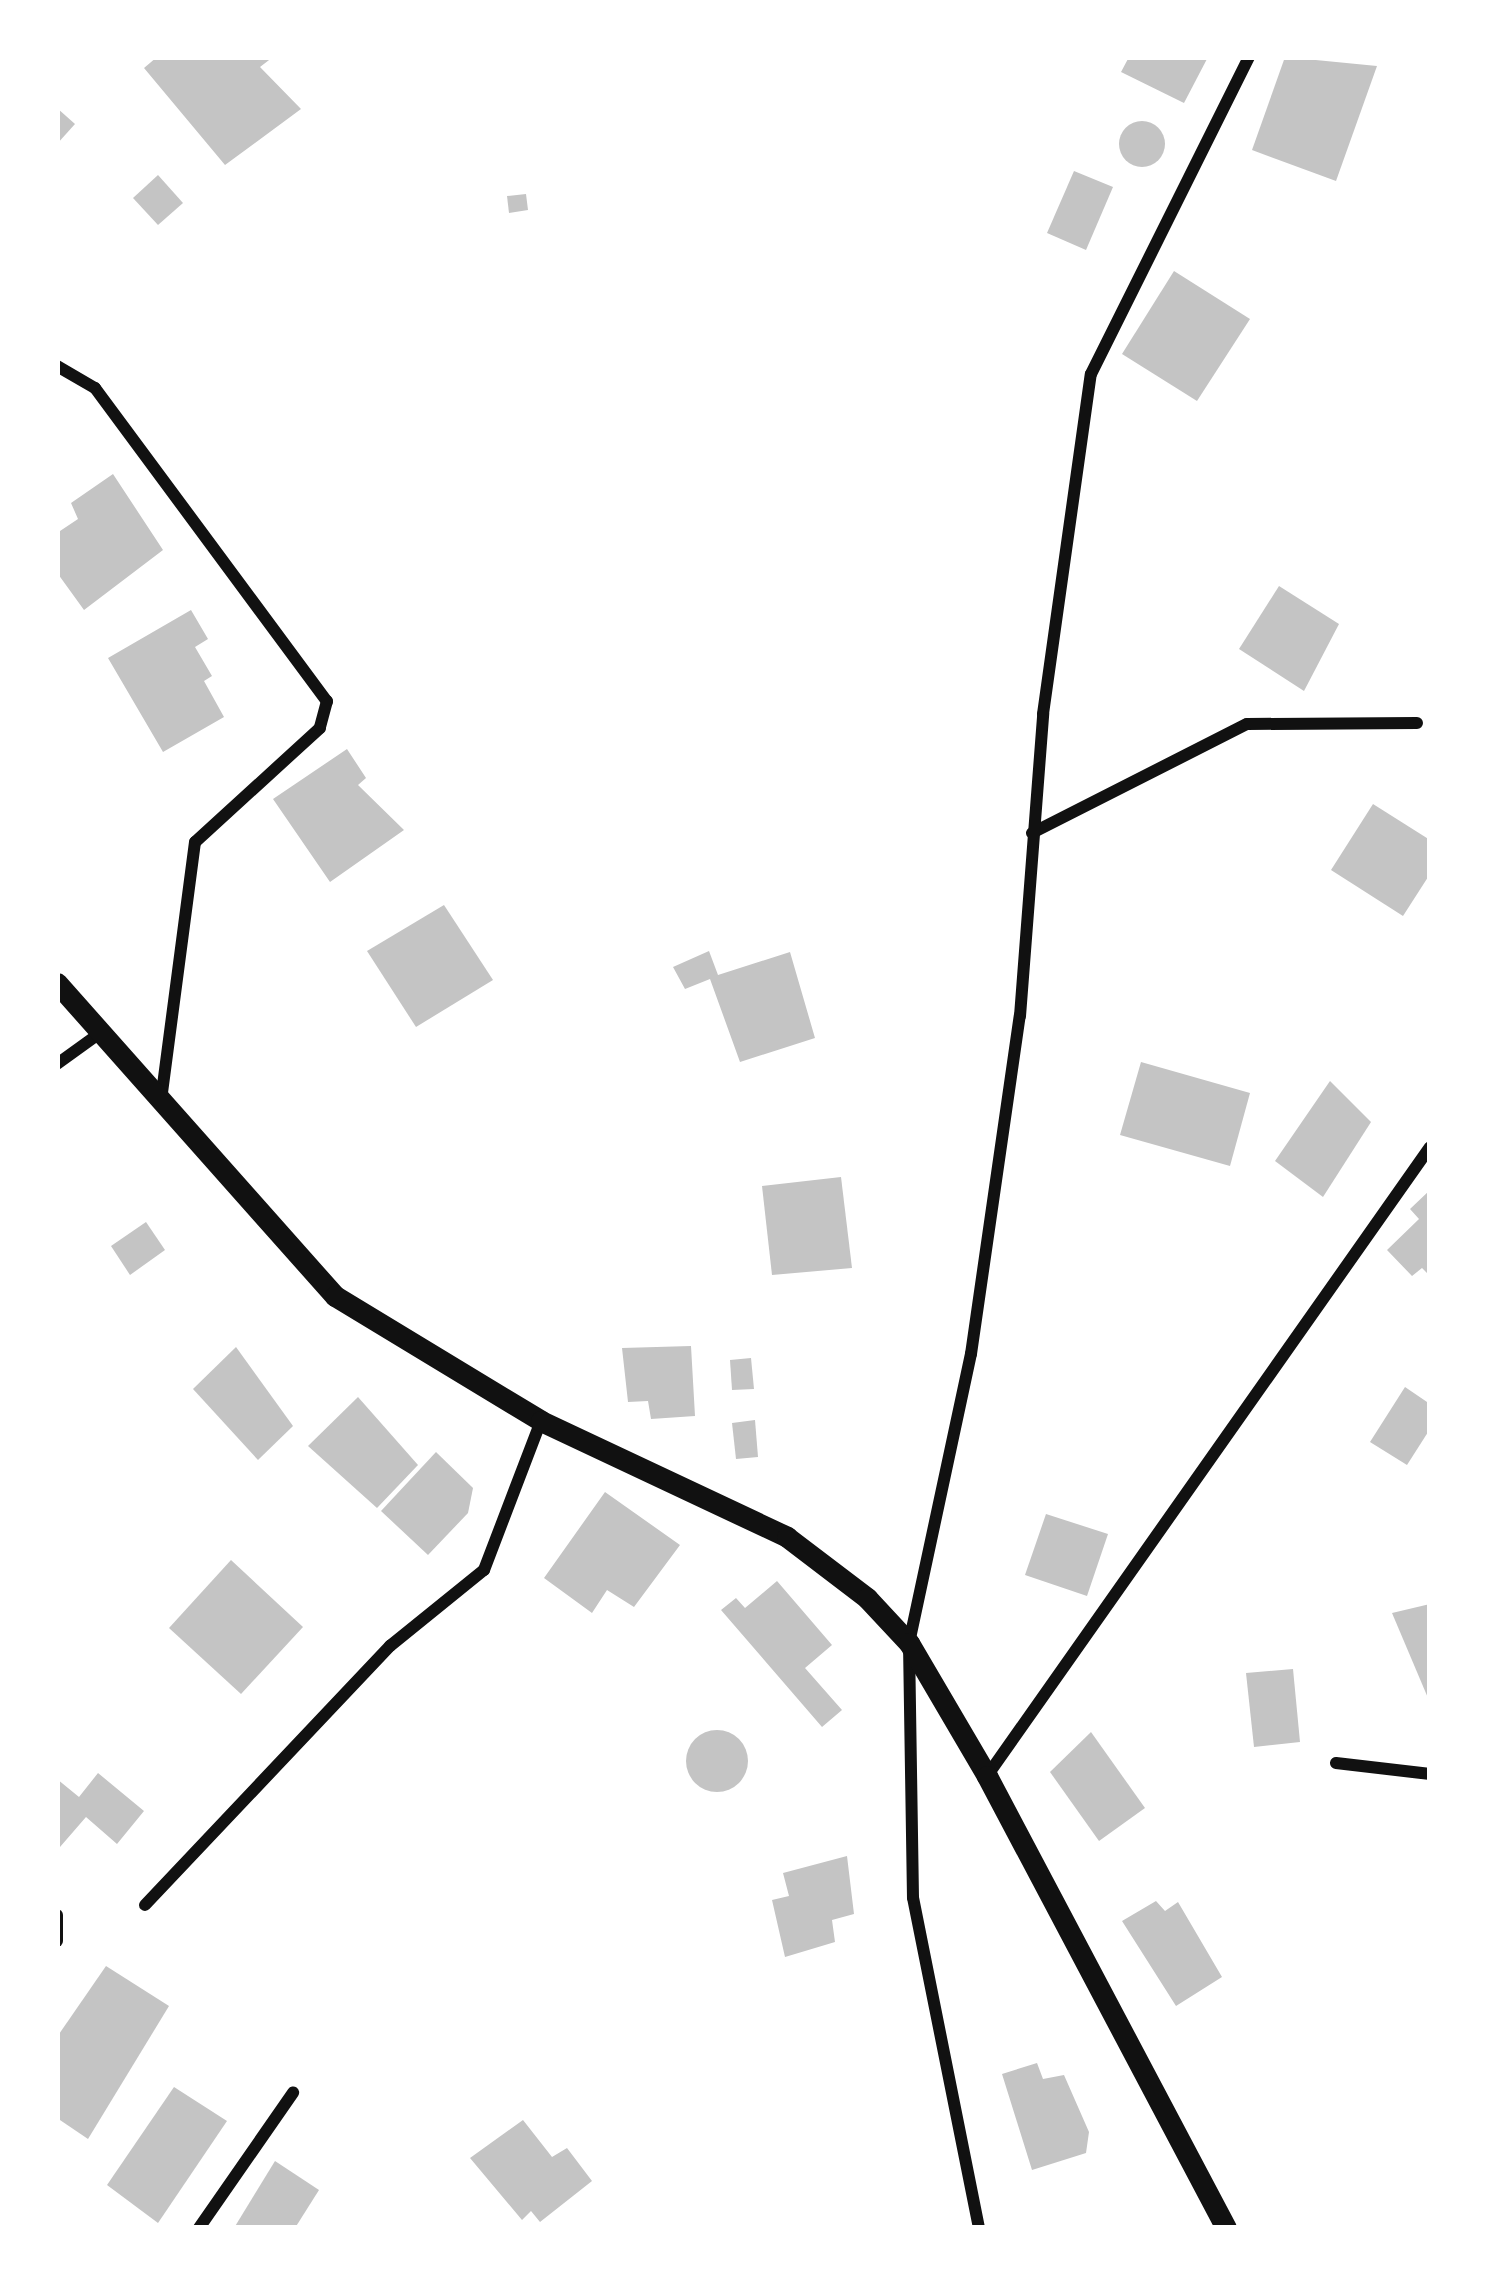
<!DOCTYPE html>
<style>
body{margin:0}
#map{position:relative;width:1487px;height:2285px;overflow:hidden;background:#fff;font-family:"Noto Serif",serif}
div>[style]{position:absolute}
.building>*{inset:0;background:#c4c4c4}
.round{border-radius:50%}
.minor>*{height:12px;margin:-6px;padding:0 6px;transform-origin:6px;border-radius:6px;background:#111}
.tertiary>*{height:21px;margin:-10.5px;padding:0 10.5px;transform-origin:10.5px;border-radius:10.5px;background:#111}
span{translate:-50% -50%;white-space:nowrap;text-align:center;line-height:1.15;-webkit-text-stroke:12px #fff;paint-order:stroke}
.frame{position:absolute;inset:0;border:60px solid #fff;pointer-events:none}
</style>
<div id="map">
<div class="building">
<i style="clip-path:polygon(157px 57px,273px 57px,260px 67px,301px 109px,225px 165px,144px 68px)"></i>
<i style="clip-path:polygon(1129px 57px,1208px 57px,1184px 103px,1121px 72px)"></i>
<i style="clip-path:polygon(1285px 57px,1377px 66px,1336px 181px,1252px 150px)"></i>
<i style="clip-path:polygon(57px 108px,75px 124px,57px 144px)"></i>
<i class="round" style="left:1119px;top:121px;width:46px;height:46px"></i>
<i style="clip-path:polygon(1074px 171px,1113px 187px,1086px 250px,1047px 233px)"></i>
<i style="clip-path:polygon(158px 175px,183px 203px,158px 225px,133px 198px)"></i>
<i style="clip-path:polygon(526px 194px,528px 210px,509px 213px,507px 196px)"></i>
<i style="clip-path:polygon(1174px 271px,1250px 319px,1197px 401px,1122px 354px)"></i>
<i style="clip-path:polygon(113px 474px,163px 550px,84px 610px,58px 574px,57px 533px,78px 519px,71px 503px)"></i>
<i style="clip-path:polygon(1279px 586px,1339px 624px,1304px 691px,1239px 649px)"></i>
<i style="clip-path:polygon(191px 610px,208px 639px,195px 647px,212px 676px,204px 681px,224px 717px,163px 752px,108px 658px)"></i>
<i style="clip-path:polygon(347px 749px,366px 778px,358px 785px,404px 830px,330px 882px,273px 799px)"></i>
<i style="clip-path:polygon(1373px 804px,1430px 840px,1430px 874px,1403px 916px,1331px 870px)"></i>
<i style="clip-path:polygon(444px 905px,493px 980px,416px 1027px,367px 951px)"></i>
<i style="clip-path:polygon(709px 951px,718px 975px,790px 952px,815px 1038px,740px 1062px,710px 979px,685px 989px,673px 967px)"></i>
<i style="clip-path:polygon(1141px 1062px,1250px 1093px,1230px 1166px,1120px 1135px)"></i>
<i style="clip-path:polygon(1330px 1081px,1371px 1122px,1323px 1197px,1275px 1161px)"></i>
<i style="clip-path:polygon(841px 1177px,852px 1268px,772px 1275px,762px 1186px)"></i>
<i style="clip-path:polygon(1430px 1190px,1430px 1276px,1422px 1268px,1412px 1276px,1387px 1250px,1419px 1219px,1410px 1209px)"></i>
<i style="clip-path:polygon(146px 1222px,165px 1250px,130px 1275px,111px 1246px)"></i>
<i style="clip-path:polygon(691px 1346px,695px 1416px,651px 1419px,648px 1401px,628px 1402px,622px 1348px)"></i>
<i style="clip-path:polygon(236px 1347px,293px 1426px,258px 1460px,193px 1389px)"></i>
<i style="clip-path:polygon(751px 1358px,754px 1389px,732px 1390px,730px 1360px)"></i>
<i style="clip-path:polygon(1405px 1387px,1430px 1404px,1430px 1429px,1407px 1465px,1370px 1442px)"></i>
<i style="clip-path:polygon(358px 1397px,418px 1465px,377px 1508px,308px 1446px)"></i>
<i style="clip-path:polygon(755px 1420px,758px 1457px,736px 1459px,732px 1423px)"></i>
<i style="clip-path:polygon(436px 1452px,473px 1488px,468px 1513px,428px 1555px,381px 1511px)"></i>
<i style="clip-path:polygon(605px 1492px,680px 1545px,634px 1607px,607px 1590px,592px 1613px,544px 1578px)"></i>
<i style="clip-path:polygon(1046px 1514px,1108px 1534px,1087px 1596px,1025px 1575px)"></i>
<i style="clip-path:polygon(231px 1560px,303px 1627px,241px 1694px,169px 1628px)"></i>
<i style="clip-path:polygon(777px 1581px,832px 1645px,805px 1668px,842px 1710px,822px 1727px,721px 1610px,736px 1598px,745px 1608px)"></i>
<i style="clip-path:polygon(1430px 1604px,1430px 1698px,1428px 1698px,1392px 1613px)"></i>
<i style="clip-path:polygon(1293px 1669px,1300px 1742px,1254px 1747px,1246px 1673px)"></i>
<i class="round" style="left:686px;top:1730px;width:62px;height:62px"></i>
<i style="clip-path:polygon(1091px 1732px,1145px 1808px,1099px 1841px,1050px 1772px)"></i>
<i style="clip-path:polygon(98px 1773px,144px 1811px,117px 1844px,86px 1817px,60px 1847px,57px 1779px,79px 1797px)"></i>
<i style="clip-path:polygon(847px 1856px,854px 1914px,832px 1920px,835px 1942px,785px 1957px,772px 1900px,789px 1896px,783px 1873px)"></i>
<i style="clip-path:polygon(1156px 1901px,1165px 1911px,1178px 1902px,1222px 1977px,1176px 2006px,1122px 1921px)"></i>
<i style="clip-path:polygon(106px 1966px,169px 2006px,88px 2139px,57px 2118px,57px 2037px)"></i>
<i style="clip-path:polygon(1037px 2063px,1043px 2079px,1064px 2075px,1089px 2132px,1086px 2153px,1032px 2170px,1002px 2074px)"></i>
<i style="clip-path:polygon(174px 2087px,227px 2121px,158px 2223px,107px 2185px)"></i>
<i style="clip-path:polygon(523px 2120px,552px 2157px,567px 2148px,592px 2181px,540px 2222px,531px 2211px,522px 2220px,470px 2158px)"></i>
<i style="clip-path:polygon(275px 2161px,319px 2190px,295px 2228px,234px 2228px)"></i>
</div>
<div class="minor">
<i style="left:57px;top:366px;width:44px;rotate:30.1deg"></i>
<i style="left:95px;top:388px;width:390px;rotate:53.5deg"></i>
<i style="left:327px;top:701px;width:28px;rotate:105deg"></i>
<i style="left:320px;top:728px;width:169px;rotate:137.6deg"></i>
<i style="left:195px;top:842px;width:262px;rotate:97.5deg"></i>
<i style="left:1032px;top:833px;width:241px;rotate:-26.9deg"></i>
<i style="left:1247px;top:724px;width:170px;rotate:-0.3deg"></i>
<i style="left:57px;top:1064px;width:53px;rotate:-35.8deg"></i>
<i style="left:1336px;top:1763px;width:95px;rotate:6.7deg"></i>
<i style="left:987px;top:1776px;width:769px;rotate:-54.84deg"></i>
<i style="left:145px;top:1905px;width:357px;rotate:-46.6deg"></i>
<i style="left:390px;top:1646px;width:121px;rotate:-39deg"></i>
<i style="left:484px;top:1570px;width:160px;rotate:-69.1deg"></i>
<i style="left:57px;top:1915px;width:26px;rotate:90deg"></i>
<i style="left:199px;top:2228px;width:165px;rotate:-55.2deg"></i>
<i style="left:979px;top:2228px;width:337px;rotate:-101.3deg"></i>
<i style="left:913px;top:1898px;width:255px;rotate:-90.9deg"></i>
<i style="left:909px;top:1643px;width:296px;rotate:-77.9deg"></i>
<i style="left:971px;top:1354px;width:342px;rotate:-81.8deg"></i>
<i style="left:1020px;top:1016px;width:303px;rotate:-85.6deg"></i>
<i style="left:1043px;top:714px;width:343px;rotate:-82deg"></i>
<i style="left:1091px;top:374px;width:354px;rotate:-63.5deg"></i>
</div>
<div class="tertiary">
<i style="left:57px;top:983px;width:419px;rotate:48.4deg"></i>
<i style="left:335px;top:1296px;width:241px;rotate:31.2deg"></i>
<i style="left:541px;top:1421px;width:272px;rotate:25.2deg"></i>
<i style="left:787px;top:1537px;width:101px;rotate:37.3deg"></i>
<i style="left:867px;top:1598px;width:62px;rotate:47deg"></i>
<i style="left:909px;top:1643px;width:154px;rotate:59.6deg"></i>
<i style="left:987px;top:1776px;width:511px;rotate:62.13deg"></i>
</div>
<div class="frame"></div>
</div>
